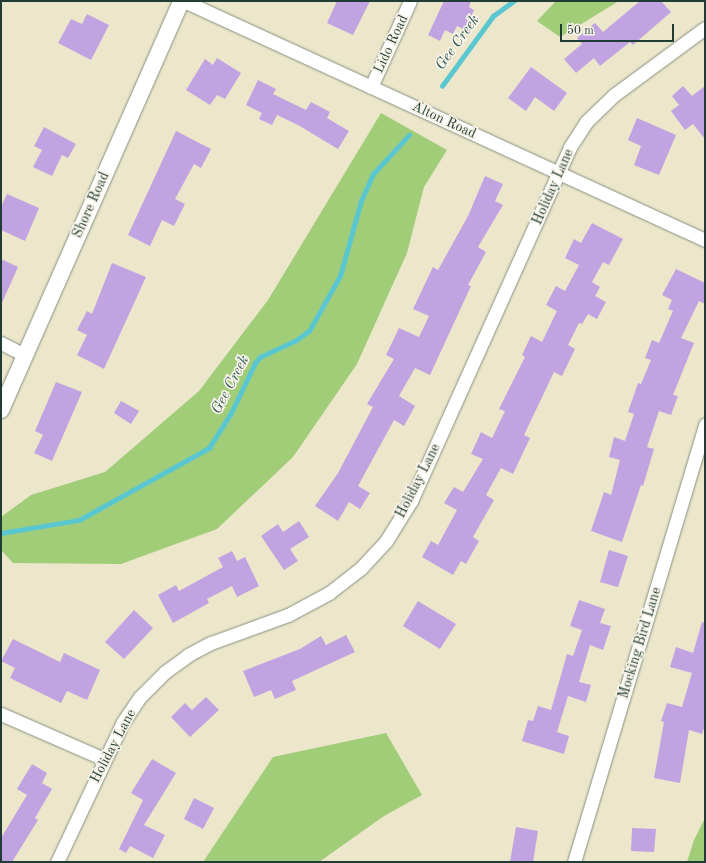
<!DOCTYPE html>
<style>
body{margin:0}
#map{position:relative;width:706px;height:863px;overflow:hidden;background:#ece6cb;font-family:"Old Standard TT",serif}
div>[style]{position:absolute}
.green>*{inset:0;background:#a1cd79}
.stream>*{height:4.5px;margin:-2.25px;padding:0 2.25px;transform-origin:2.25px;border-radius:2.25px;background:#5ac7d0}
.building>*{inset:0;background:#c2a3e2}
.roads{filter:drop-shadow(0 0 1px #869280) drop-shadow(0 0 1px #869280)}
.minor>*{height:13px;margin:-6.5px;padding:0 6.5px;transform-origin:6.5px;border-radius:6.5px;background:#fff}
.tertiary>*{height:16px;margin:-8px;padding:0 8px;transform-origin:8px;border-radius:8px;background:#fff}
span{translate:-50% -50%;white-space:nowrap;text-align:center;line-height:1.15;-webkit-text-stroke:3.5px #f7f3e8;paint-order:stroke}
.street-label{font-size:14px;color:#1f3d34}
.water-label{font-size:15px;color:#2b5953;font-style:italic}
.frame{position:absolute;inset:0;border:2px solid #1f3d34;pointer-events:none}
.scale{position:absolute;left:560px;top:24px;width:114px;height:18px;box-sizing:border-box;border:2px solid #1f3d34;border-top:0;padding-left:5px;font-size:12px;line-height:14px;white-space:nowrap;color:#1f3d34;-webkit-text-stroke:3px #f7f3e8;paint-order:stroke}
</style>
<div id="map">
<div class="green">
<i style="clip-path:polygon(556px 1px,619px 1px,560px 37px,537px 21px)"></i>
<i style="clip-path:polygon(381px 113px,447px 150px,424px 187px,407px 253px,357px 364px,293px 457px,217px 529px,121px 564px,13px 563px,1px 550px,1px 517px,31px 495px,105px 472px,199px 391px,268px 300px)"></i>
<i style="clip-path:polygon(386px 733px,422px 795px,384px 816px,319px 862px,203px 862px,273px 757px)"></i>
<i style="clip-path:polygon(705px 818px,705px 862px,687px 862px,694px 840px)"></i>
</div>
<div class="stream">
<i style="left:442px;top:86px;width:87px;rotate:-53.9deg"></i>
<i style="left:493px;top:16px;width:26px;rotate:-36deg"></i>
<i style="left:1px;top:533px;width:79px;rotate:-9.5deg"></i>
<i style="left:79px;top:520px;width:149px;rotate:-29deg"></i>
<i style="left:209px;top:448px;width:39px;rotate:-58deg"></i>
<i style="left:230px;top:415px;width:58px;rotate:-64.3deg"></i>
<i style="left:255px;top:363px;width:8px;rotate:-50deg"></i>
<i style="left:260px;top:357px;width:38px;rotate:-25deg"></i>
<i style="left:295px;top:341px;width:17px;rotate:-36deg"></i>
<i style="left:309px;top:331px;width:63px;rotate:-60.6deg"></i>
<i style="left:340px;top:276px;width:78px;rotate:-74.4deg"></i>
<i style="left:361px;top:201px;width:30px;rotate:-66deg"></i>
<i style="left:373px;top:174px;width:53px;rotate:-47.3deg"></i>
</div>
<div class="building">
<i style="clip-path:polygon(337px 1px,370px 1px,353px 35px,327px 23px)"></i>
<i style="clip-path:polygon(444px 1px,471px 1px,469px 7px,474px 10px,465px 30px,457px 26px,453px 34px,445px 30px,440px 41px,428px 35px)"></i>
<i style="clip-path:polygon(640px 1px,661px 1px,671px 12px,633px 45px,630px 42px,600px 66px,594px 58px,576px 73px,564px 59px,582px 44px,577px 38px,595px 23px,603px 32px)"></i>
<i style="clip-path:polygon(87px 14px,109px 25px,91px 60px,58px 43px,71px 19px,82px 24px)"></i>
<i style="clip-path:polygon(217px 58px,241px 73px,225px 99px,217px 95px,210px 105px,186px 90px,205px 59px,213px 65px)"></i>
<i style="clip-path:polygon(531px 67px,567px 93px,554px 111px,535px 97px,526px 111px,508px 98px)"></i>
<i style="clip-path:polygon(258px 80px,276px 89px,273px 94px,306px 110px,311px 102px,330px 112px,327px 118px,349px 131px,338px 149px,298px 125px,277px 115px,272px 125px,259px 119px,262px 113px,246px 105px)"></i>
<i style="clip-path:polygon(683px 86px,692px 96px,705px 86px,705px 139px,693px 124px,685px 130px,671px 111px,679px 105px,672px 96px)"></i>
<i style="clip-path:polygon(637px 118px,676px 135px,659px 175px,634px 165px,641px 146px,628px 140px)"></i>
<i style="clip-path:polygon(44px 127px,76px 144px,68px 158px,62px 155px,52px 176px,33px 167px,42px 150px,34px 146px)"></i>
<i style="clip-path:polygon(176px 131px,211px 149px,201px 168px,194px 164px,175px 199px,185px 204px,174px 226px,162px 220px,150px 246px,128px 235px)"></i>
<i style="clip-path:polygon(485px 176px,503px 184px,495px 201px,503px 205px,478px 247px,486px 252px,468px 285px,471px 286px,430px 375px,415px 368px,399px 396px,415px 406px,404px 426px,394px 420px,358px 486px,370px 493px,360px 509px,349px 502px,338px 521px,315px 506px,338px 473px,373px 407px,367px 404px,394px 359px,386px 355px,399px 328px,419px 337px,429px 316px,413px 309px,433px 267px,438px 270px,468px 216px)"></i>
<i style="clip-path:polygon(7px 194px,39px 208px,25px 241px,1px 230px,1px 207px)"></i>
<i style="clip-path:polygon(592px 223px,623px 239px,609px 265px,603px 262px,592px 282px,600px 287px,595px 296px,606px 302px,597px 319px,588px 314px,582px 324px,579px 323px,568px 345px,575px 349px,562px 376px,554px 372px,524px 435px,530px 438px,513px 474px,501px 468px,486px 495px,494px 500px,473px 537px,479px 541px,466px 564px,461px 561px,453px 575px,422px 557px,431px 541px,438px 545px,457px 510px,444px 503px,454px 487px,463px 492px,483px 459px,471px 454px,481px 432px,492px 438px,505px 411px,499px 409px,525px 357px,522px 355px,531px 336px,542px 342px,557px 311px,546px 305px,556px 286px,565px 291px,579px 265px,565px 258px,574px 239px,581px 243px)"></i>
<i style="clip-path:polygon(1px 259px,18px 267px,1px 305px)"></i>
<i style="clip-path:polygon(112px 263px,146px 277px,104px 369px,77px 355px,87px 335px,77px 330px,87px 311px,92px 314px)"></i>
<i style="clip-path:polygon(676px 269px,705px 283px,705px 304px,699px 301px,681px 338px,694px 343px,673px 395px,678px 396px,671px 415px,659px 411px,647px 447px,654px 449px,643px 486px,641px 485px,622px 542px,591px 531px,604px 492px,611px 495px,620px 460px,609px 457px,614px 437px,625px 441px,634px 414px,628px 412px,638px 383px,641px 384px,651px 360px,645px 358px,652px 340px,659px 343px,673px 311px,668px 309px,672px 300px,662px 295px)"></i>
<i style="clip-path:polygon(56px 382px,82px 392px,52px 461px,34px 453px,43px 435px,35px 431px)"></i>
<i style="clip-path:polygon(121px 401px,139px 411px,131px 424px,114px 413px)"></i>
<i style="clip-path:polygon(299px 521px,309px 537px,290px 549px,298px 561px,284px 570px,261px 536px,278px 524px,283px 532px)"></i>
<i style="clip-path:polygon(609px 550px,628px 556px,618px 587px,600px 582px)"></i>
<i style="clip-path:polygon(232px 551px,237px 561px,245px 557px,259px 586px,237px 597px,232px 586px,207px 599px,209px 603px,173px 623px,158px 595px,176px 585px,179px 591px,223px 567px,218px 558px)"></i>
<i style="clip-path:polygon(579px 600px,605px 609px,600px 623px,611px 626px,603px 650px,590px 645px,579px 682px,591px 685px,586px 702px,568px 696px,557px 732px,569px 736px,564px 754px,522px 741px,528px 720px,533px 721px,538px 706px,551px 710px,567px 654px,573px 656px,582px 630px,570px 626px)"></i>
<i style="clip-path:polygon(418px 601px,456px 624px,440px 649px,403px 626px)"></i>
<i style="clip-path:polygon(134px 610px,153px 628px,124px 659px,105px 642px)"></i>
<i style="clip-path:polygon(702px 622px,705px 623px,705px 725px,702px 734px,689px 730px,680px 783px,654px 778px,664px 722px,661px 721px,667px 703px,682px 707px,692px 673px,670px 667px,676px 647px,693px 653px)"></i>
<i style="clip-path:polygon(346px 635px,355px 652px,292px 681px,296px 690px,275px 699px,271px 690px,254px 697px,243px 671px,300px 649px,321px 636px,326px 645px)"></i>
<i style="clip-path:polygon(13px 639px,60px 662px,64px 653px,100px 670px,87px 700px,67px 691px,61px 703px,10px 678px,15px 668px,1px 661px)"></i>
<i style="clip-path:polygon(206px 697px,219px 710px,190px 737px,171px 717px,185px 703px,192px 710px)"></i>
<i style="clip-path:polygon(152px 759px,176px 773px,144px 825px,165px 835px,153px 858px,130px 846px,126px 853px,119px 849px,143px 800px,131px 793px)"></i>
<i style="clip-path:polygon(32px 764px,47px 773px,42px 783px,52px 789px,35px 818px,38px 820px,12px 862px,1px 862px,1px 838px,27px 795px,17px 789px)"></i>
<i style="clip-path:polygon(194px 798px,214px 808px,203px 829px,184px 819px)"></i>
<i style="clip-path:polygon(516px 827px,538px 831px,533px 862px,510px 862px)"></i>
<i style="clip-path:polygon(632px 828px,656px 829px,654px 852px,631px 851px)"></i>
</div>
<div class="roads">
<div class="minor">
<i style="left:184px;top:1px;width:573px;rotate:24.64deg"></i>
<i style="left:371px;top:87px;width:94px;rotate:-65.6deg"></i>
<i style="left:1px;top:343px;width:27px;rotate:27deg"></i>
<i style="left:1px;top:714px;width:112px;rotate:23.6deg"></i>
<i style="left:57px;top:862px;width:155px;rotate:-64.8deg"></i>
<i style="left:123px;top:722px;width:30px;rotate:-56deg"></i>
<i style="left:140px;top:697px;width:35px;rotate:-45deg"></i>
<i style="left:165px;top:672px;width:29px;rotate:-36deg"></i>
<i style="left:188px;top:655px;width:26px;rotate:-28deg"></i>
<i style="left:211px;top:643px;width:82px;rotate:-20deg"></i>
<i style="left:288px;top:615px;width:47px;rotate:-28.2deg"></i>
<i style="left:329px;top:593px;width:41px;rotate:-38deg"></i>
<i style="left:361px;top:568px;width:37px;rotate:-47deg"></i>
<i style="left:386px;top:541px;width:47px;rotate:-58deg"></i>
<i style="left:411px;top:501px;width:388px;rotate:-65.8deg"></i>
<i style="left:570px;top:147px;width:30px;rotate:-57deg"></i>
<i style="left:586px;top:122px;width:39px;rotate:-44deg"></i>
<i style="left:614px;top:95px;width:113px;rotate:-36.4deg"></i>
<i style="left:574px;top:862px;width:457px;rotate:-73.3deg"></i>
</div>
<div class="tertiary">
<i style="left:1px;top:410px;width:447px;rotate:-66.2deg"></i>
</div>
</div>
<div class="street-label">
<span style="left:391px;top:44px;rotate:-65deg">Lido Road</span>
<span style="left:444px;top:120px;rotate:25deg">Alton Road</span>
<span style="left:553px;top:187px;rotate:-66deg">Holiday Lane</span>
<span style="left:91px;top:205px;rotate:-66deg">Shore Road</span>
<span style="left:418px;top:481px;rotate:-63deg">Holiday Lane</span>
<span style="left:640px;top:643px;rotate:-73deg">Mocking Bird Lane</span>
<span style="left:113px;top:746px;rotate:-62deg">Holiday Lane</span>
</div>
<div class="water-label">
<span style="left:458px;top:43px;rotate:-54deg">Gee Creek</span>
<span style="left:231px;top:385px;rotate:-62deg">Gee Creek</span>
</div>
<div class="frame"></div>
<div class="scale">50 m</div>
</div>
